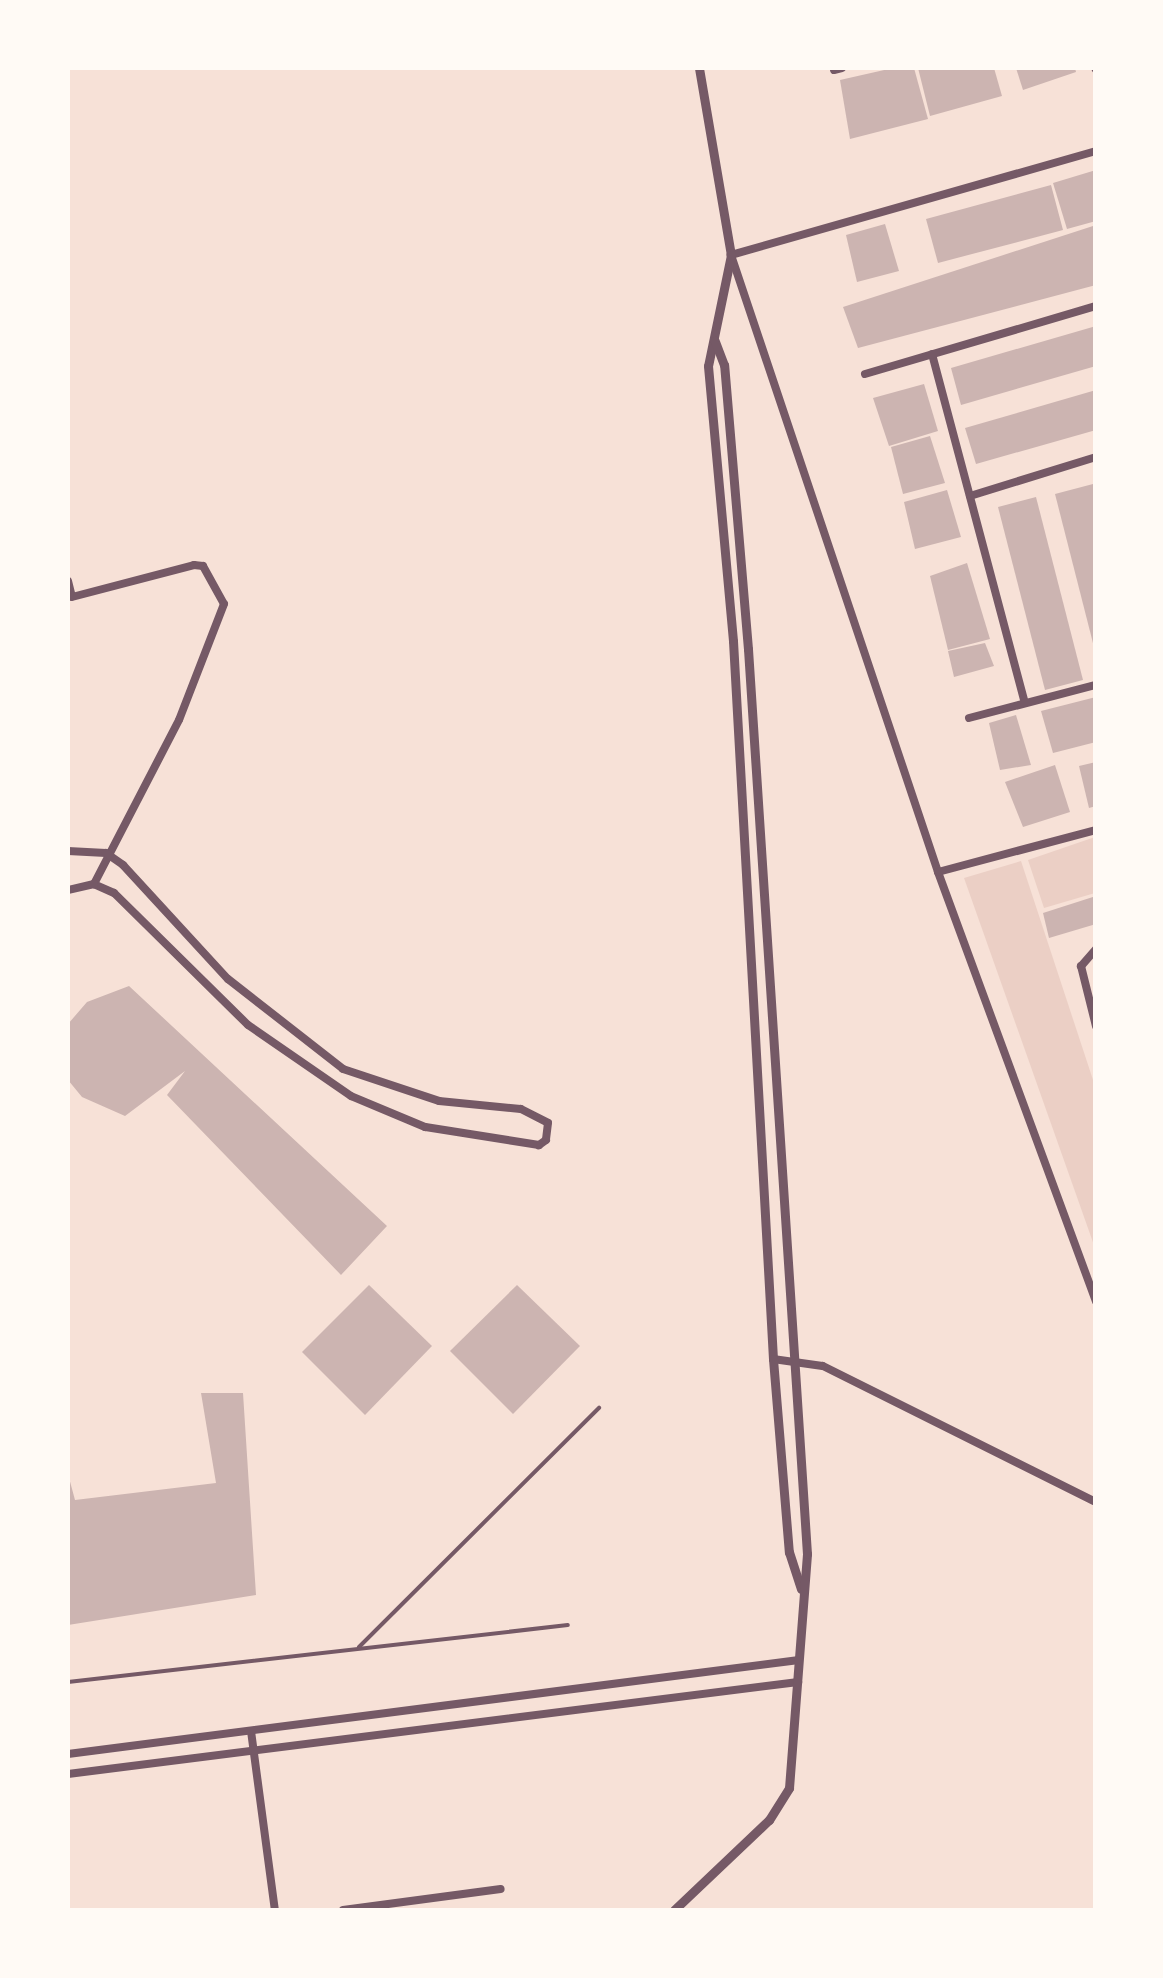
<!DOCTYPE html>
<style>
body{margin:0}
#map{position:relative;width:1163px;height:1978px;overflow:hidden;background:#f7e1d7;font-family:Quicksand,sans-serif}
div>[style]{position:absolute}
.green>*{inset:0;background:#ebcfc5}
.building>*{inset:0;background:#ccb4b1}
.service>*{height:4px;margin:-2px;padding:0 2px;transform-origin:2px;border-radius:2px;background:#755966}
.minor>*{height:8px;margin:-4px;padding:0 4px;transform-origin:4px;border-radius:4px;background:#755966}
.tertiary>*{height:9px;margin:-4.5px;padding:0 4.5px;transform-origin:4.5px;border-radius:4.5px;background:#755966}
span{translate:-50% -50%;white-space:nowrap;text-align:center;line-height:1.15;-webkit-text-stroke:10px #fffaf5;paint-order:stroke}
.frame{position:absolute;inset:0;border:70px solid #fffaf5;pointer-events:none}
</style>
<div id="map">
<div class="green">
<i style="clip-path:polygon(1095px 837px,1095px 893px,1044px 908px,1028px 860px)"></i>
<i style="clip-path:polygon(1021px 861px,1095px 1086px,1095px 1248px,964px 878px)"></i>
</div>
<div class="building">
<i style="clip-path:polygon(893px 68px,914px 68px,928px 119px,850px 139px,840px 80px)"></i>
<i style="clip-path:polygon(918px 68px,994px 68px,1002px 96px,930px 116px)"></i>
<i style="clip-path:polygon(1016px 68px,1075px 68px,1076px 72px,1023px 90px)"></i>
<i style="clip-path:polygon(1096px 170px,1096px 221px,1067px 229px,1053px 183px)"></i>
<i style="clip-path:polygon(1051px 185px,1063px 230px,938px 263px,926px 219px)"></i>
<i style="clip-path:polygon(885px 224px,899px 271px,857px 282px,846px 235px)"></i>
<i style="clip-path:polygon(1093px 226px,1096px 285px,858px 348px,843px 307px)"></i>
<i style="clip-path:polygon(1096px 326px,1096px 366px,961px 405px,951px 368px)"></i>
<i style="clip-path:polygon(924px 384px,938px 431px,889px 446px,873px 398px)"></i>
<i style="clip-path:polygon(1096px 390px,1096px 430px,976px 464px,965px 428px)"></i>
<i style="clip-path:polygon(930px 436px,945px 483px,903px 494px,891px 447px)"></i>
<i style="clip-path:polygon(1093px 484px,1096px 493px,1094px 647px,1055px 494px)"></i>
<i style="clip-path:polygon(947px 490px,961px 537px,915px 549px,904px 502px)"></i>
<i style="clip-path:polygon(1036px 497px,1083px 680px,1045px 690px,998px 507px)"></i>
<i style="clip-path:polygon(967px 563px,990px 639px,948px 650px,930px 576px)"></i>
<i style="clip-path:polygon(985px 643px,994px 666px,954px 677px,948px 651px)"></i>
<i style="clip-path:polygon(1096px 697px,1096px 742px,1053px 753px,1041px 711px)"></i>
<i style="clip-path:polygon(1016px 715px,1031px 765px,1000px 770px,989px 723px)"></i>
<i style="clip-path:polygon(1096px 762px,1096px 806px,1089px 808px,1079px 766px)"></i>
<i style="clip-path:polygon(1055px 765px,1070px 812px,1023px 827px,1005px 782px)"></i>
<i style="clip-path:polygon(1096px 896px,1096px 924px,1049px 938px,1043px 913px)"></i>
<i style="clip-path:polygon(129px 986px,387px 1226px,341px 1275px,167px 1095px,185px 1071px,125px 1116px,82px 1097px,68px 1080px,68px 1024px,87px 1002px)"></i>
<i style="clip-path:polygon(369px 1285px,432px 1346px,365px 1415px,302px 1352px)"></i>
<i style="clip-path:polygon(517px 1285px,580px 1346px,513px 1414px,450px 1351px)"></i>
<i style="clip-path:polygon(201px 1393px,243px 1393px,256px 1595px,68px 1625px,68px 1474px,75px 1500px,216px 1483px)"></i>
</div>
<div class="service">
<i style="left:359px;top:1647px;width:339px;rotate:-44.9deg"></i>
<i style="left:68px;top:1682px;width:503px;rotate:-6.5deg"></i>
</div>
<div class="minor">
<i style="left:1095px;top:68px;width:2px;rotate:63deg"></i>
<i style="left:834px;top:70px;width:8px;rotate:-14deg"></i>
<i style="left:1096px;top:151px;width:380px;rotate:164.1deg"></i>
<i style="left:731px;top:255px;width:651px;rotate:71.45deg"></i>
<i style="left:938px;top:872px;width:458px;rotate:69.8deg"></i>
<i style="left:932px;top:354px;width:361px;rotate:75.1deg"></i>
<i style="left:865px;top:374px;width:241px;rotate:-16.4deg"></i>
<i style="left:970px;top:496px;width:132px;rotate:-17.2deg"></i>
<i style="left:68px;top:581px;width:16px;rotate:76deg"></i>
<i style="left:72px;top:597px;width:126px;rotate:-14.7deg"></i>
<i style="left:194px;top:565px;width:9px;rotate:6deg"></i>
<i style="left:203px;top:566px;width:43px;rotate:61.1deg"></i>
<i style="left:224px;top:604px;width:124px;rotate:111.2deg"></i>
<i style="left:179px;top:720px;width:185px;rotate:117.4deg"></i>
<i style="left:969px;top:718px;width:131px;rotate:-14.6deg"></i>
<i style="left:68px;top:851px;width:38px;rotate:3deg"></i>
<i style="left:106px;top:853px;width:21px;rotate:35deg"></i>
<i style="left:123px;top:865px;width:155px;rotate:47.4deg"></i>
<i style="left:228px;top:979px;width:146px;rotate:38deg"></i>
<i style="left:343px;top:1069px;width:101px;rotate:18.4deg"></i>
<i style="left:439px;top:1101px;width:82px;rotate:5.6deg"></i>
<i style="left:521px;top:1109px;width:30px;rotate:27deg"></i>
<i style="left:548px;top:1123px;width:17px;rotate:97deg"></i>
<i style="left:546px;top:1140px;width:9px;rotate:144deg"></i>
<i style="left:539px;top:1145px;width:115px;rotate:-171deg"></i>
<i style="left:425px;top:1127px;width:80px;rotate:-157.3deg"></i>
<i style="left:351px;top:1096px;width:125px;rotate:-145.4deg"></i>
<i style="left:248px;top:1025px;width:188px;rotate:-135.4deg"></i>
<i style="left:114px;top:893px;width:22px;rotate:-156deg"></i>
<i style="left:94px;top:884px;width:27px;rotate:167deg"></i>
<i style="left:938px;top:872px;width:163px;rotate:-14.9deg"></i>
<i style="left:1096px;top:949px;width:23px;rotate:131deg"></i>
<i style="left:1081px;top:966px;width:62px;rotate:76deg"></i>
<i style="left:773px;top:1359px;width:50px;rotate:8deg"></i>
<i style="left:823px;top:1366px;width:305px;rotate:26.5deg"></i>
<i style="left:251px;top:1731px;width:181px;rotate:82.4deg"></i>
<i style="left:68px;top:1754px;width:737px;rotate:-7.33deg"></i>
<i style="left:68px;top:1774px;width:736px;rotate:-7.18deg"></i>
<i style="left:343px;top:1910px;width:159px;rotate:-7.6deg"></i>
</div>
<div class="tertiary">
<i style="left:699px;top:68px;width:190px;rotate:80.3deg"></i>
<i style="left:731px;top:255px;width:113px;rotate:101.7deg"></i>
<i style="left:708px;top:366px;width:276px;rotate:84.8deg"></i>
<i style="left:733px;top:641px;width:719px;rotate:86.81deg"></i>
<i style="left:773px;top:1359px;width:194px;rotate:85.3deg"></i>
<i style="left:789px;top:1552px;width:39px;rotate:72deg"></i>
<i style="left:674px;top:1910px;width:131px;rotate:-43.5deg"></i>
<i style="left:769px;top:1820px;width:38px;rotate:-58deg"></i>
<i style="left:789px;top:1788px;width:235px;rotate:-85.6deg"></i>
<i style="left:807px;top:1554px;width:907px;rotate:-93.73deg"></i>
<i style="left:748px;top:649px;width:285px;rotate:-94.8deg"></i>
<i style="left:724px;top:365px;width:26px;rotate:-111deg"></i>
</div>
<div class="frame"></div>
</div>
